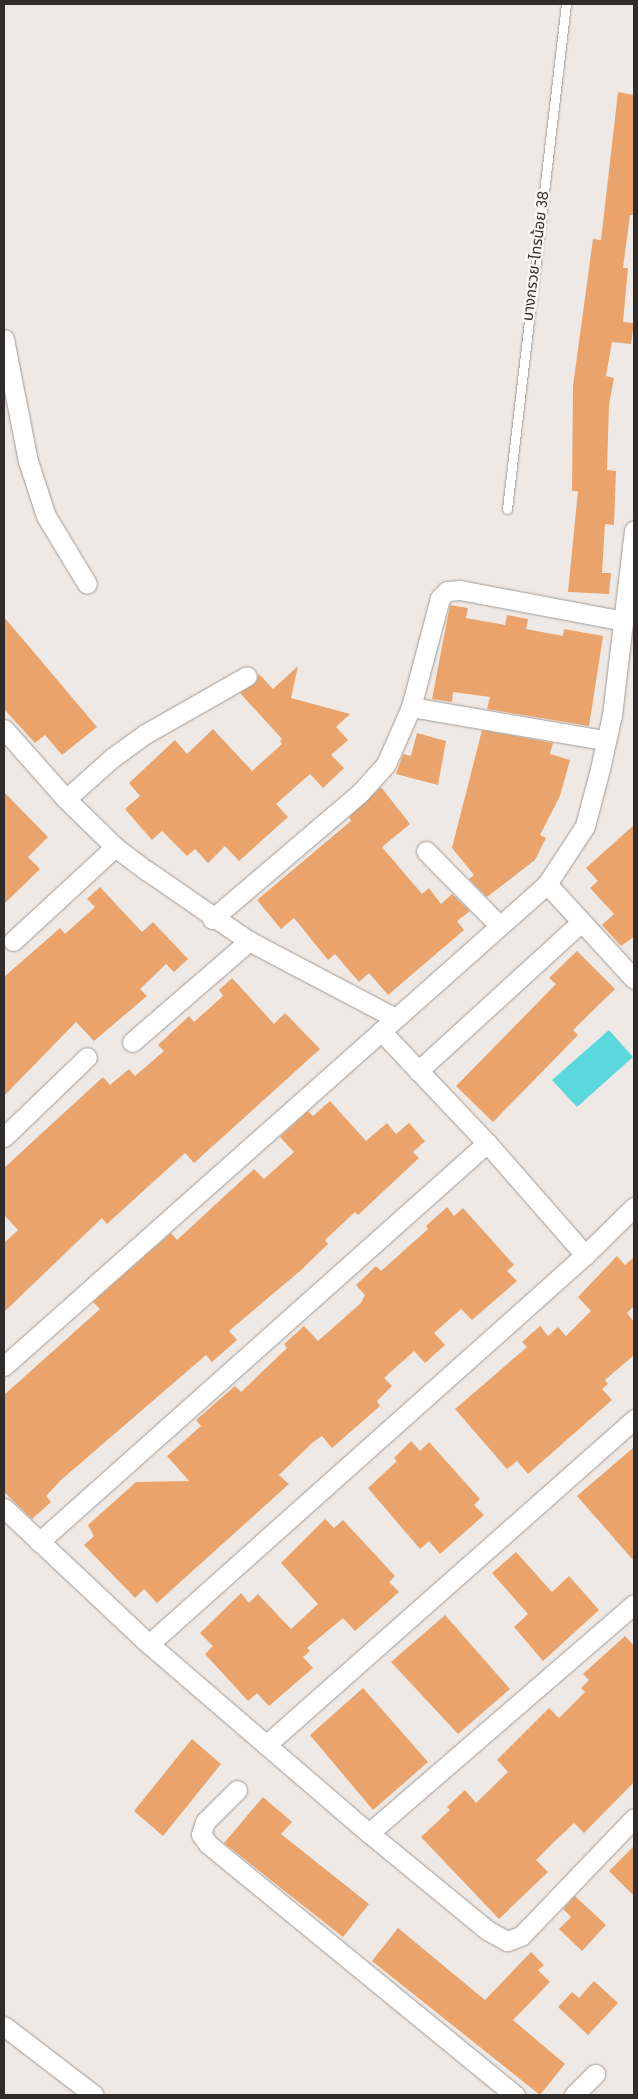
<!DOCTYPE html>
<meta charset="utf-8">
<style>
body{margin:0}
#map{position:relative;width:638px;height:2099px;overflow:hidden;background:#efe9e5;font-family:Figtree,"Noto Sans Thai",sans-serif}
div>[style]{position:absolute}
.water>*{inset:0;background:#5ad8dd}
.building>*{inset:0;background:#eaa46b}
.roads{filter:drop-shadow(0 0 1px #a09a96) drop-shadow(0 0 1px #a09a96)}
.service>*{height:9px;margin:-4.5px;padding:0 4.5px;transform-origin:4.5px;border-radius:4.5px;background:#fff}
.minor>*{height:19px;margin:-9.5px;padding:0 9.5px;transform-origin:9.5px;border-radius:9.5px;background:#fff}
span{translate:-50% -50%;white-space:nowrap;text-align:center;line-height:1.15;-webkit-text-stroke:5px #fcf6f2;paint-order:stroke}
.street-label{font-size:15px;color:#2f2c2b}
.frame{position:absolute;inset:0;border:5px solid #2f2c2b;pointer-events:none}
</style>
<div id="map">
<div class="water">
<i style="clip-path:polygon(609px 1030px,633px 1057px,577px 1107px,552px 1080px)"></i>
</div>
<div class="building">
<i style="clip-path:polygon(618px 92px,634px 95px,634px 215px,630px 215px,623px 268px,628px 268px,623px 322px,634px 323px,631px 344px,612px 342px,606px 376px,614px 378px,609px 405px,607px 470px,616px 471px,614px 525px,605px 524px,602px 573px,611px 573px,609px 594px,568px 592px,578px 491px,572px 491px,573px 386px,593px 239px,601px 240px)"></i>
<i style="clip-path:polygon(450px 605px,468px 608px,466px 618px,505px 625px,507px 615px,528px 619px,526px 629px,563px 636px,564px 629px,603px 636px,589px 726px,487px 709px,490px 697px,453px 692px,452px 702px,432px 699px)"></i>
<i style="clip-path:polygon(4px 617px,97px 727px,62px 755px,45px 735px,35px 743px,4px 709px)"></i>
<i style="clip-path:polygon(298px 666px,291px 698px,350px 714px,336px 727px,348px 740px,331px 755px,344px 768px,323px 788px,310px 774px,276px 804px,288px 817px,239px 861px,225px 846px,208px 863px,195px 849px,187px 856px,162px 831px,152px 840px,125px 809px,140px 796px,129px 783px,175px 740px,187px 754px,213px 729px,252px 771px,282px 744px,280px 741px,282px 739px,240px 693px,256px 682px,259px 674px,273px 689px)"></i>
<i style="clip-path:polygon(482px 730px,553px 743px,550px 754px,570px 760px,560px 796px,540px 835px,546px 838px,535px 860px,487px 897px,469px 879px,474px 875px,452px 848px)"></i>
<i style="clip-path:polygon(417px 733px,446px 741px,438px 785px,396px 774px,403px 754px,411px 756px)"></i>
<i style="clip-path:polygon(381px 787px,410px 824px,382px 847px,422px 894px,429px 888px,441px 904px,452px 894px,470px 911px,457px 921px,464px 930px,388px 995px,369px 973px,359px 982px,335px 954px,328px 960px,294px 918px,281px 929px,257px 900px,351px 821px,349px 817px)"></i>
<i style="clip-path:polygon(4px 792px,48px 837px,28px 857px,40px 869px,4px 904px)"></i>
<i style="clip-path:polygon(634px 825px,634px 937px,621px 946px,602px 925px,614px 914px,590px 888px,598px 881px,586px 868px)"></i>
<i style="clip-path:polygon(100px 887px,142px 932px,153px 922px,188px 959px,174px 972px,166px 964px,140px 989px,147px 996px,94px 1041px,76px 1022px,4px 1096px,4px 977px,60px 928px,65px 934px,95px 907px,87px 899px)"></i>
<i style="clip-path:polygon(577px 951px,615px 989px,573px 1030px,578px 1035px,493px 1122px,456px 1086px,556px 984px,549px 978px)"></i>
<i style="clip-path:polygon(232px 978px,274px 1024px,285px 1013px,320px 1049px,194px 1163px,185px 1153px,107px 1224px,102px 1218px,4px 1312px,4px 1243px,18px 1230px,4px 1215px,4px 1168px,103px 1077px,110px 1085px,129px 1069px,135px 1076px,164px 1051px,158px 1045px,189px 1016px,194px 1022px,223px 996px,219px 990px)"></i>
<i style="clip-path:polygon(330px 1101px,366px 1141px,387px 1123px,396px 1134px,409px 1123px,425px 1141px,413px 1152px,419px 1158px,358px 1215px,355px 1212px,325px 1240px,328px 1244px,300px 1271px,229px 1331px,237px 1340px,212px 1362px,206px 1355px,61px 1480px,46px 1496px,51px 1502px,32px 1519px,4px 1492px,4px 1395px,100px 1309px,93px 1302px,171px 1233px,177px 1240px,254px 1169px,264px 1179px,294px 1152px,280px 1137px,308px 1111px,313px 1116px)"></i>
<i style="clip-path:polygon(447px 1207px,454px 1216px,463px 1208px,514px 1265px,507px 1271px,517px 1281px,472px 1320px,461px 1309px,434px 1333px,445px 1345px,425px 1363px,414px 1351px,384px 1378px,392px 1386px,377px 1401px,380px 1406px,332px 1448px,322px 1436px,312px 1443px,279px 1475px,289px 1484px,157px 1603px,144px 1589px,135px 1598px,84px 1545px,94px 1536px,88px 1525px,136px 1482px,189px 1481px,167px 1456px,201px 1426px,196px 1420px,235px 1386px,241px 1392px,287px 1348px,284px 1344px,304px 1326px,318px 1341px,361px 1303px,365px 1295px,356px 1285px,376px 1266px,381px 1271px,428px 1229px,426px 1226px)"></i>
<i style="clip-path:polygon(617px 1256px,625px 1265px,634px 1257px,634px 1306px,627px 1313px,634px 1322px,634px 1355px,605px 1380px,608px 1384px,602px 1389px,612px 1400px,528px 1474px,517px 1461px,507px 1469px,455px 1409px,527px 1347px,522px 1342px,540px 1326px,548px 1336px,558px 1327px,566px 1336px,591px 1311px,578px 1297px)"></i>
<i style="clip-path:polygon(411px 1441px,420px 1451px,429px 1442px,480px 1499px,474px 1505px,484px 1515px,440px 1554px,429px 1541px,420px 1549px,368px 1488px,397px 1461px,394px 1458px)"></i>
<i style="clip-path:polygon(634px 1447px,634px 1561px,577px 1496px)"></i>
<i style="clip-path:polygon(325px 1519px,334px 1528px,343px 1520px,395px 1576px,389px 1582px,399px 1592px,355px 1631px,343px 1618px,307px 1648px,310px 1651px,303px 1657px,313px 1668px,269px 1706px,257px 1693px,248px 1701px,205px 1654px,213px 1646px,200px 1633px,241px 1593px,249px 1603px,258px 1594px,291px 1629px,318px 1604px,281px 1563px)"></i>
<i style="clip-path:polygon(516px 1552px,552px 1592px,569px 1576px,599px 1610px,543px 1661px,514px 1627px,528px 1614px,492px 1573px)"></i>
<i style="clip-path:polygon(445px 1615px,510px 1689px,458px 1734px,391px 1662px)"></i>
<i style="clip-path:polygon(625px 1636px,634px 1646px,634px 1782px,584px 1833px,574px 1823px,554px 1842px,536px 1860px,548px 1872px,499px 1919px,421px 1837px,450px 1810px,447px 1807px,465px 1790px,476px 1803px,508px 1772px,497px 1760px,549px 1708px,559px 1718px,585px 1692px,581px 1688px,589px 1680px,583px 1674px)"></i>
<i style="clip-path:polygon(363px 1688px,428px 1762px,373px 1810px,310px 1735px)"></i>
<i style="clip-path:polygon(192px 1739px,221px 1764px,163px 1836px,134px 1811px)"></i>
<i style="clip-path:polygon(263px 1797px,292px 1822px,281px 1834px,369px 1904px,343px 1937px,224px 1843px)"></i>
<i style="clip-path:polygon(634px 1846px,634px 1896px,609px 1871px)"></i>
<i style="clip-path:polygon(575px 1896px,606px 1925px,582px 1951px,559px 1929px,571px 1917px,563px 1909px)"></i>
<i style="clip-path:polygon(398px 1928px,485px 2000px,531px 1952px,544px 1965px,538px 1970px,550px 1982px,513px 2020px,565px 2064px,540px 2095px,372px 1961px)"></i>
<i style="clip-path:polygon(594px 1981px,618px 2003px,588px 2035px,558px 2007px,572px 1992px,579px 1998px)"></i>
</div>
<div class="roads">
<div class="service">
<i style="left:507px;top:509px;width:508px;rotate:-83.34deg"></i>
</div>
<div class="minor">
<i style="left:4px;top:339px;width:124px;rotate:78.9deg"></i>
<i style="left:28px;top:461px;width:58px;rotate:71.9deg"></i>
<i style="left:46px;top:516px;width:79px;rotate:58.9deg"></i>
<i style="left:411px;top:707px;width:197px;rotate:9.7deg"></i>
<i style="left:4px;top:729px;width:94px;rotate:48.5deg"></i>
<i style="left:66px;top:799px;width:69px;rotate:44.4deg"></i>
<i style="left:115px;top:847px;width:39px;rotate:37deg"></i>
<i style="left:146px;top:870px;width:125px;rotate:34.6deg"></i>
<i style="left:249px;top:941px;width:165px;rotate:27.8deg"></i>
<i style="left:66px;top:799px;width:62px;rotate:-41.7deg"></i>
<i style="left:112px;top:758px;width:41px;rotate:-36deg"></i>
<i style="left:145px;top:734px;width:117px;rotate:-29.6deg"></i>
<i style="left:426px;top:851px;width:104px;rotate:45.4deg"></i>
<i style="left:547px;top:884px;width:129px;rotate:47.5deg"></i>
<i style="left:212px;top:919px;width:194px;rotate:-40.4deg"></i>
<i style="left:360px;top:793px;width:39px;rotate:-48deg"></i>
<i style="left:386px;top:764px;width:62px;rotate:-66.3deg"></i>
<i style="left:411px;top:707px;width:113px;rotate:-75.1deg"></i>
<i style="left:440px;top:598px;width:10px;rotate:-45deg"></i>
<i style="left:447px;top:591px;width:13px;rotate:-4deg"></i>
<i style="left:460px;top:590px;width:167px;rotate:10.7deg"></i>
<i style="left:13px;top:941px;width:139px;rotate:-42.7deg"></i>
<i style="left:381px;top:1031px;width:154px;rotate:46.6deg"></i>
<i style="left:487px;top:1143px;width:149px;rotate:48.8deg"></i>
<i style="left:132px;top:1042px;width:155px;rotate:-40.8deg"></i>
<i style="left:418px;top:1071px;width:221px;rotate:-42.4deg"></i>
<i style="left:4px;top:1137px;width:115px;rotate:-43.9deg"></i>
<i style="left:4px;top:1366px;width:726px;rotate:-41.59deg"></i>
<i style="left:547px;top:884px;width:69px;rotate:-56.8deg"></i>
<i style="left:585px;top:826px;width:59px;rotate:-75.3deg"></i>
<i style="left:600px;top:769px;width:55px;rotate:-77.5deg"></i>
<i style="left:612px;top:715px;width:186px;rotate:-83.2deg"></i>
<i style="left:4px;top:1508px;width:199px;rotate:43.2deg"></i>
<i style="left:149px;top:1644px;width:290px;rotate:40.7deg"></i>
<i style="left:369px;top:1833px;width:153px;rotate:39.4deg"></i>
<i style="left:487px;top:1930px;width:23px;rotate:29deg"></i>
<i style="left:507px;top:1941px;width:15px;rotate:-20deg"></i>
<i style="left:521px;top:1936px;width:163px;rotate:-46.2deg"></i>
<i style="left:39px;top:1542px;width:600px;rotate:-41.69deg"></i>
<i style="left:149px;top:1644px;width:584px;rotate:-41.74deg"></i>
<i style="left:585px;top:1255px;width:69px;rotate:-44.4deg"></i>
<i style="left:266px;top:1745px;width:492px;rotate:-41.5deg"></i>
<i style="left:237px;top:1790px;width:45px;rotate:135deg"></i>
<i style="left:205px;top:1822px;width:13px;rotate:108deg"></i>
<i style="left:201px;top:1834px;width:12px;rotate:55deg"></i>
<i style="left:208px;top:1844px;width:397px;rotate:39.3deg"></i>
<i style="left:369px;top:1833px;width:350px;rotate:-40.8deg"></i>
<i style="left:4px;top:2026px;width:113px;rotate:37.5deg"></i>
<i style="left:574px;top:2095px;width:30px;rotate:-45deg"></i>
</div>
</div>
<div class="street-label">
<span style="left:536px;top:256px;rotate:-83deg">บางกรวย-ไทรน้อย 38</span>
</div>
<div class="frame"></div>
</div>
